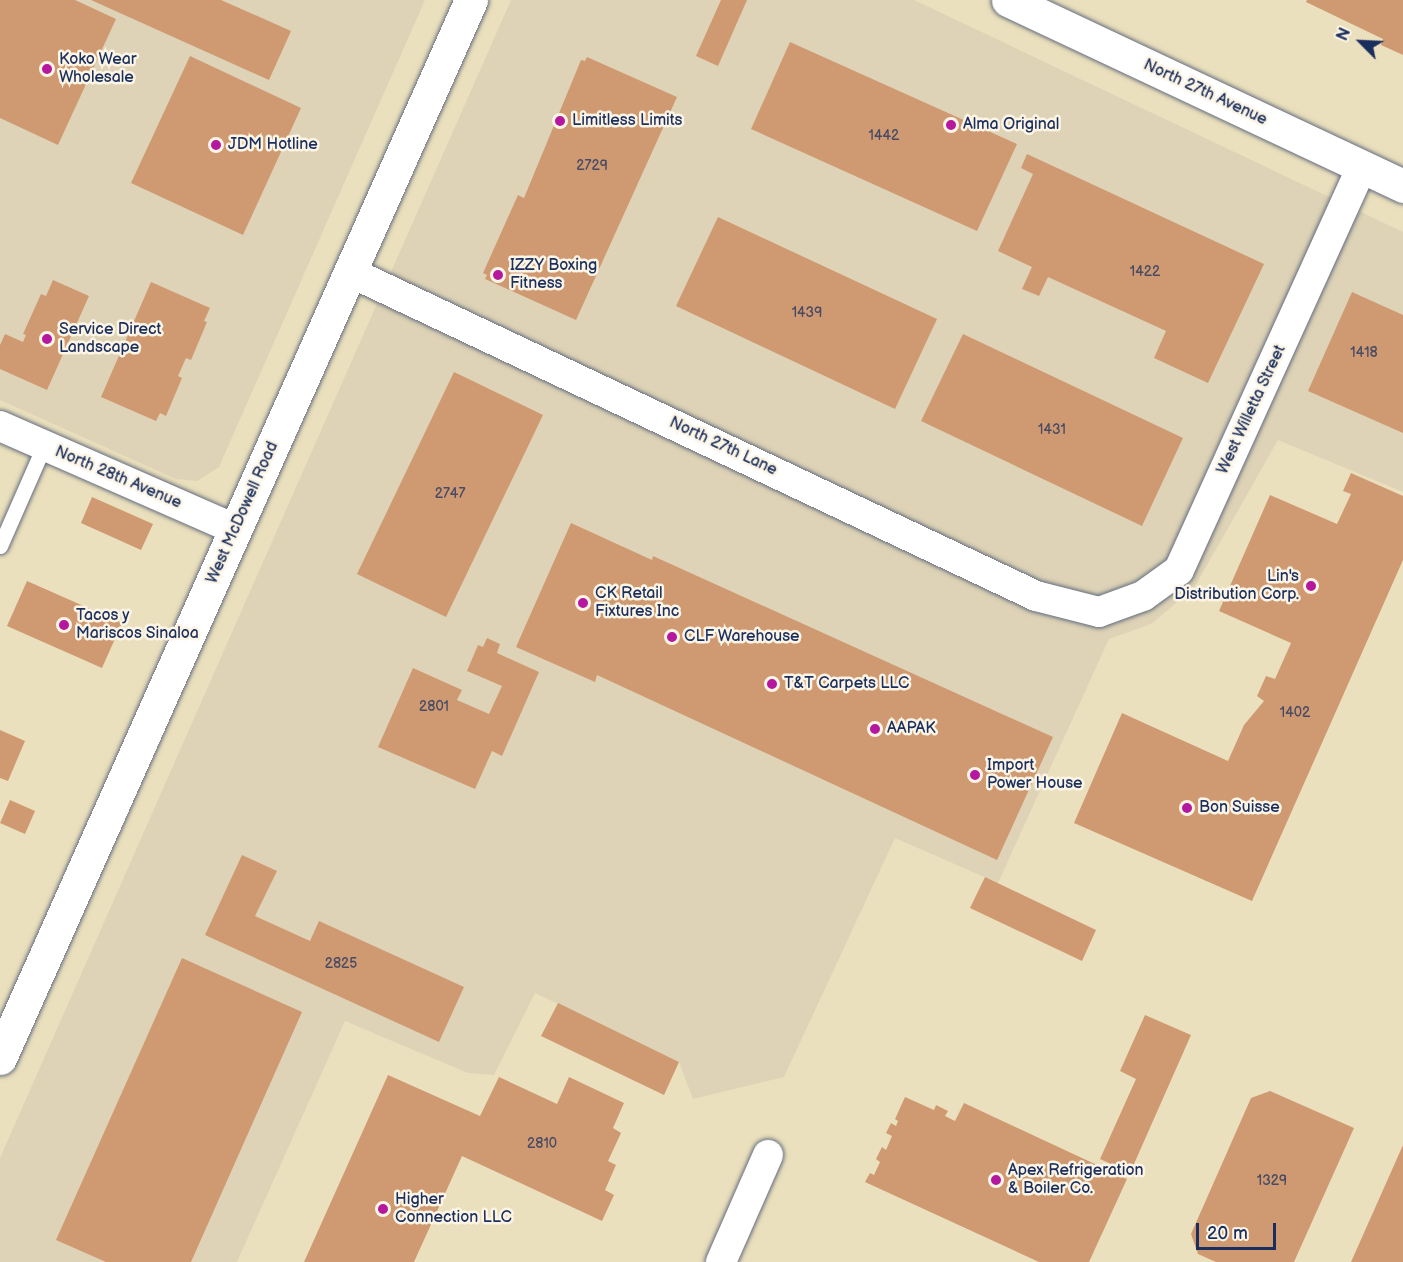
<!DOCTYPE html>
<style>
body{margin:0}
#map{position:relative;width:1403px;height:1262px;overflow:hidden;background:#ebe0bd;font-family:"Balsamiq Sans",sans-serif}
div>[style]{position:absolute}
.built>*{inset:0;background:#ded3b6}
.building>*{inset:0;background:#cf9a72}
.roads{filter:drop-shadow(0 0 2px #646d7f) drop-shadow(0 0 2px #646d7f)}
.service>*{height:15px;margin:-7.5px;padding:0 7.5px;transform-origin:7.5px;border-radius:7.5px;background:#fff}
.minor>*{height:30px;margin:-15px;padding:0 15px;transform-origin:15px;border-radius:15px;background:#fff}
.secondary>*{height:33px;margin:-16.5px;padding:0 16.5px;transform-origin:16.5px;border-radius:16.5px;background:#fff}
.primary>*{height:33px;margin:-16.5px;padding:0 16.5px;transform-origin:16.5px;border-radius:16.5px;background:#fff}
.dots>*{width:16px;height:16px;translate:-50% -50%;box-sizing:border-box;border:3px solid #fcf5e5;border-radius:50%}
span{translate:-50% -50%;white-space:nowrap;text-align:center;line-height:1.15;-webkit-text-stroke:5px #fcf5e5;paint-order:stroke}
.number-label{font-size:14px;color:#484a63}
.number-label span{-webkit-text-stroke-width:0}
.poi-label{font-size:16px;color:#1b2f5e}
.left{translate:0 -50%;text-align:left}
.right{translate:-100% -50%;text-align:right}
.street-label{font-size:16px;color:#1b2f5e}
.north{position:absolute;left:1331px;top:12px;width:60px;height:60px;-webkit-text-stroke:4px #fcf5e5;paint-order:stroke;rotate:294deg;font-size:16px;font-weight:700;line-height:24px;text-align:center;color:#1b2f5e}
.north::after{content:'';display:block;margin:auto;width:21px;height:27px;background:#1b2f5e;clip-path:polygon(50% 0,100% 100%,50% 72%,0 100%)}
.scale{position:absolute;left:1196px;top:1223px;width:80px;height:27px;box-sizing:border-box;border:3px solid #1b2f5e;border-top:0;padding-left:8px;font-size:18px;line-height:21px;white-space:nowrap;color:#1b2f5e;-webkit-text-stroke:4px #fcf5e5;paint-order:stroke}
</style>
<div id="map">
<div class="built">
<i style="clip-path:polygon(0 0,425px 0,219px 467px,197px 481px,176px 479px,0 400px)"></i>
<i style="clip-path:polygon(511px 0,914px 0,1403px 232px,1403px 492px,1278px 440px,1194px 588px,1151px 624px,1109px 639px,998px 883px,895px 838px,784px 1077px,693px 1099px,679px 1062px,535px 993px,494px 1075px,468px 1073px,345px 1021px,237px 1262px,0 1262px,0 1158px)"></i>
</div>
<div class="building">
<i style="clip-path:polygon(0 0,75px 0,116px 19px,58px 145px,0 118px)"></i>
<i style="clip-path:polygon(91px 0,221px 0,291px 31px,269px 80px)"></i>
<i style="clip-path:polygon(721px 0,747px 0,718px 66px,696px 56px)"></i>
<i style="clip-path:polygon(1307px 0,1403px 0,1403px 55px,1381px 45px,1383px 39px,1306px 2px)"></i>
<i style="clip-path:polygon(790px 42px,1017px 144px,977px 231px,751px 129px)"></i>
<i style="clip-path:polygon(190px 56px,301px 108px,243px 235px,131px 183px)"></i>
<i style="clip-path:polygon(587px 57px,677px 97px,576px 320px,485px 279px,487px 275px,483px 273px,518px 195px,524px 198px,581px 60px,585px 61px)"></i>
<i style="clip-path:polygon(1027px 154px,1264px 264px,1208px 383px,1154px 358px,1166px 331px,1048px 277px,1039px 296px,1022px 289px,1032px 267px,998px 251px,1033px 174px,1021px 168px)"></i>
<i style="clip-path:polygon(718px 217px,937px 319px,895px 409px,676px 306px)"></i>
<i style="clip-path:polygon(53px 280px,89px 296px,47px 390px,0 369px,0 345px,5px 334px,23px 342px,26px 335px,23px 334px,41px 294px,46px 296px)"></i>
<i style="clip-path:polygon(151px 282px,210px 308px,204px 321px,207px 322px,191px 360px,186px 358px,178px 376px,182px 378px,166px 416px,160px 413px,156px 421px,101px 397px)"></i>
<i style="clip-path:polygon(1352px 292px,1403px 315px,1403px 433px,1308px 391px)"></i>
<i style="clip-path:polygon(963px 334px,1183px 438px,1142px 526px,921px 421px)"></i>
<i style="clip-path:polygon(454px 372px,543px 415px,446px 617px,357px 574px)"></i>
<i style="clip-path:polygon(1351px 473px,1403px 496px,1403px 560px,1252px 901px,1074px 823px,1122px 713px,1228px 761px,1244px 725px,1264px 701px,1257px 696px,1266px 676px,1275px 679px,1291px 643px,1219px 611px,1270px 495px,1337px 524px,1351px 494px,1343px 491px)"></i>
<i style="clip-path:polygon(92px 497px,153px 524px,141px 550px,81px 523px)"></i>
<i style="clip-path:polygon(571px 523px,652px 560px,653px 556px,1053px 737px,997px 860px,597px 675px,595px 682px,516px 647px)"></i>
<i style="clip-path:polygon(27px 581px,122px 623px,102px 668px,7px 626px)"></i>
<i style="clip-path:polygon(487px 638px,500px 644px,497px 653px,539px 672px,502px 756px,492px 751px,475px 789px,378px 747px,413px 668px,462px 690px,457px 700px,489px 714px,502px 686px,467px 671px,478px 645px,483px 647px)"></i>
<i style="clip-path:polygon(0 730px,25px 741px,8px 781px,0 778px)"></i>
<i style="clip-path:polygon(10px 800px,35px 811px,25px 834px,0 823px)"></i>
<i style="clip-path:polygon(242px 855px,277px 871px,255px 916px,310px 941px,319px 921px,464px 987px,439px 1042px,205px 935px)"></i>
<i style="clip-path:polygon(985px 877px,1096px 930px,1082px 961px,970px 908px)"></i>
<i style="clip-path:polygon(182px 958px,302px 1012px,191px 1262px,106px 1262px,56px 1240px)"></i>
<i style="clip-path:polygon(558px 1003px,679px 1062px,664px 1095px,541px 1036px)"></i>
<i style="clip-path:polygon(1145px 1015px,1191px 1035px,1130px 1173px,1100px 1159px,1136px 1079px,1120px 1071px)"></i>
<i style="clip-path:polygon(388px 1075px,480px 1116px,499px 1077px,557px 1104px,569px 1077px,624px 1103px,613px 1128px,621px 1133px,608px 1161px,616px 1165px,605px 1190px,614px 1195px,602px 1221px,462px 1156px,414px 1262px,304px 1262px)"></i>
<i style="clip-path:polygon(1270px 1091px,1354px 1128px,1294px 1262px,1216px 1262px,1198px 1254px,1191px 1234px,1251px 1098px)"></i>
<i style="clip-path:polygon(905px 1097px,934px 1110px,936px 1105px,948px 1111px,945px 1116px,955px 1121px,964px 1103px,1127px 1179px,1089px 1262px,1039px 1262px,865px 1182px,870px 1173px,874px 1175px,880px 1162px,876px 1159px,882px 1147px,886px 1150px,892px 1136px,886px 1133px,891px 1123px,896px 1126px,898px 1121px,895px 1119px)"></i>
<i style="clip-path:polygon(1403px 1145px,1403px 1262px,1351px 1262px)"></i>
</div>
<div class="roads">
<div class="service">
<i style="left:0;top:546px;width:109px;rotate:-66.3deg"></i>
</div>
<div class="minor">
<i style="left:350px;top:272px;width:759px;rotate:25.28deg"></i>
<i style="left:1036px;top:596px;width:65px;rotate:14.3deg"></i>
<i style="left:1099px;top:612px;width:47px;rotate:-20deg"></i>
<i style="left:1143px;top:596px;width:44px;rotate:-35.8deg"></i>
<i style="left:1179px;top:570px;width:443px;rotate:-65.6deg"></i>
<i style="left:0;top:426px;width:257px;rotate:23.7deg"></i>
<i style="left:721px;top:1262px;width:117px;rotate:-66.3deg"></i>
</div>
<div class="secondary">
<i style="left:1008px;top:0;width:437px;rotate:25.2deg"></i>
</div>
<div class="primary">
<i style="left:0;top:1058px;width:1158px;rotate:-66deg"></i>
</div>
</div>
<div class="dots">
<i style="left:47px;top:69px;background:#b5179e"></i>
<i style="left:560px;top:121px;background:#b5179e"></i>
<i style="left:951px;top:125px;background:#b5179e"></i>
<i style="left:216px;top:145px;background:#b5179e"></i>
<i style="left:498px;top:275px;background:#b5179e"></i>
<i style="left:47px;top:339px;background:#b5179e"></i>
<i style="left:1311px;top:586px;background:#b5179e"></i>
<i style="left:583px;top:603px;background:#b5179e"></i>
<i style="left:64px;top:625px;background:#b5179e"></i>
<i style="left:672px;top:637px;background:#b5179e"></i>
<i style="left:772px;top:684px;background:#b5179e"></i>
<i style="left:875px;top:729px;background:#b5179e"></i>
<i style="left:975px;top:775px;background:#b5179e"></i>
<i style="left:1187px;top:808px;background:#b5179e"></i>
<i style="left:996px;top:1180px;background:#b5179e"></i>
<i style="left:383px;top:1209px;background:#b5179e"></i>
</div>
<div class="number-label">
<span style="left:884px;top:136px">1442</span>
<span style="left:592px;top:166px">2729</span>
<span style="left:1145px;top:272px">1422</span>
<span style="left:807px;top:313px">1439</span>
<span style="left:1364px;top:353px">1418</span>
<span style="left:1052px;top:430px">1431</span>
<span style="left:450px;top:494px">2747</span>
<span style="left:434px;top:707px">2801</span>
<span style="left:1295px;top:713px">1402</span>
<span style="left:341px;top:964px">2825</span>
<span style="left:542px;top:1144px">2810</span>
<span style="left:1272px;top:1181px">1329</span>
</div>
<div class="poi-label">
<span class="left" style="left:59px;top:69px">Koko Wear<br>Wholesale</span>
<span class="left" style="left:572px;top:121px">Limitless Limits</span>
<span class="left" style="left:963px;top:125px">Alma Original</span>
<span class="left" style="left:228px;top:145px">JDM Hotline</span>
<span class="left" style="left:510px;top:275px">IZZY Boxing<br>Fitness</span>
<span class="left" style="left:59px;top:339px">Service Direct<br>Landscape</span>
<span class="right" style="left:1299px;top:586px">Lin's<br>Distribution Corp.</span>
<span class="left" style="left:595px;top:603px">CK Retail<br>Fixtures Inc</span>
<span class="left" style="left:76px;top:625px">Tacos y<br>Mariscos Sinaloa</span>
<span class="left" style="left:684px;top:637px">CLF Warehouse</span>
<span class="left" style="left:784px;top:684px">T&amp;T Carpets LLC</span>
<span class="left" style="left:887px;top:729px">AAPAK</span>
<span class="left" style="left:987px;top:775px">Import<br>Power House</span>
<span class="left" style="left:1199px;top:808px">Bon Suisse</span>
<span class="left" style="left:1008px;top:1180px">Apex Refrigeration<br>&amp; Boiler Co.</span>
<span class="left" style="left:395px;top:1209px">Higher<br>Connection LLC</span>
</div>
<div class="street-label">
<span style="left:1205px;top:93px;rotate:25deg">North 27th Avenue</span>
<span style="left:1252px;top:410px;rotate:-65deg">West Willetta Street</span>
<span style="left:723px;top:447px;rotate:25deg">North 27th Lane</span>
<span style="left:118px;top:478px;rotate:23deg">North 28th Avenue</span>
<span style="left:243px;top:513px;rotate:-66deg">West McDowell Road</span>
</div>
<div class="north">N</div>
<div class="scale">20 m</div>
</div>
